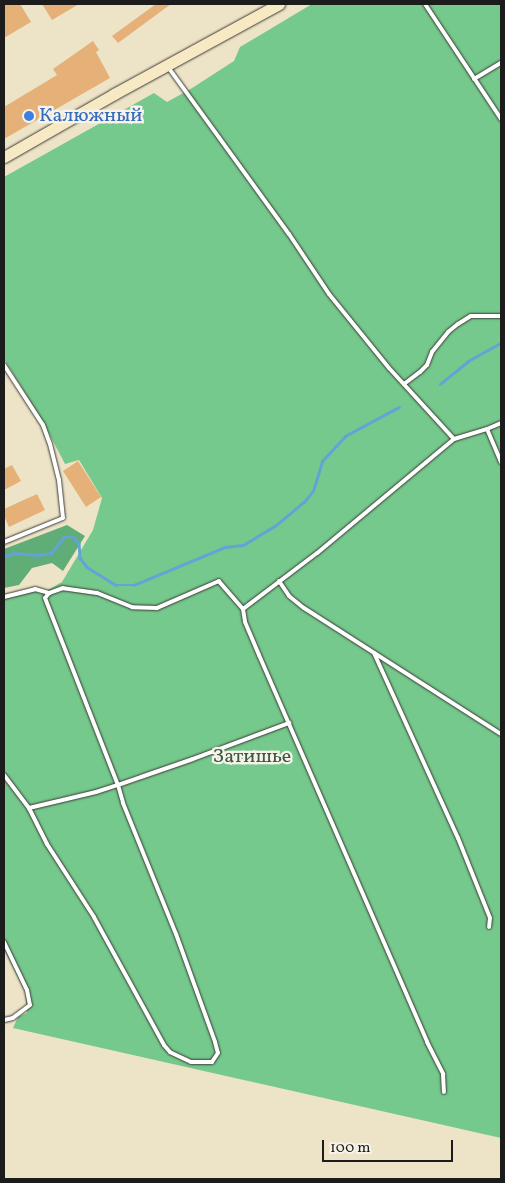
<!DOCTYPE html>
<meta charset="utf-8">
<style>
body{margin:0}
#map{position:relative;width:505px;height:1183px;overflow:hidden;background:#ede3c6;font-family:Vollkorn,serif}
div>[style]{position:absolute}
.green>*{inset:0;background:#75c98c}
.forest>*{inset:0;background:#60ad78}
.stream>*{height:2.5px;margin:-1.25px;padding:0 1.25px;transform-origin:1.25px;border-radius:1.25px;background:#63a3d6}
.building>*{inset:0;background:#e5b178}
.roads{filter:drop-shadow(0 0 1px #3b3a36) drop-shadow(0 0 1px #3b3a36)}
.lane>*{height:4px;margin:-2px;padding:0 2px;transform-origin:2px;border-radius:2px;background:#fff}
.secondary>*{height:11px;margin:-5.5px;padding:0 5.5px;transform-origin:5.5px;border-radius:5.5px;background:#f7e9c3}
.dots>*{width:14px;height:14px;translate:-50% -50%;box-sizing:border-box;border:2px solid #f7f3e8;border-radius:50%}
span{translate:-50% -50%;white-space:nowrap;text-align:center;line-height:1.15;-webkit-text-stroke:4.5px #f7f3e8;paint-order:stroke}
.shop-label{font-size:20px;color:#366cbe}
.left{translate:0 -50%;text-align:left}
.park-label{font-size:20px;color:#3b5943}
.frame{position:absolute;inset:0;border:5px solid #1c1c1c;pointer-events:none}
.scale{position:absolute;left:322px;top:1140px;width:131px;height:22px;box-sizing:border-box;border:2px solid #1c1c1c;border-top:0;padding-left:6px;font-size:15px;line-height:18px;white-space:nowrap;color:#1c1c1c;-webkit-text-stroke:4px #f7f3e8;paint-order:stroke}
</style>
<div id="map">
<div class="green">
<i style="clip-path:polygon(312px 4px,501px 4px,501px 1138px,13px 1028px,18px 1017px,27px 1013px,25px 992px,4px 949px,4px 595px,32px 588px,46px 591px,62px 582px,93px 530px,102px 498px,79px 460px,65px 464px,43px 422px,4px 359px,4px 177px,154px 93px,167px 102px,189px 90px,234px 61px,240px 47px)"></i>
</div>
<div class="forest">
<i style="clip-path:polygon(67px 525px,85px 536px,63px 571px,52px 563px,32px 568px,19px 585px,4px 588px,4px 549px)"></i>
</div>
<div class="stream">
<i style="left:440px;top:384px;width:36px;rotate:-39deg"></i>
<i style="left:468px;top:361px;width:38px;rotate:-29deg"></i>
<i style="left:4px;top:556px;width:11px;rotate:-15deg"></i>
<i style="left:15px;top:553px;width:22px;rotate:5deg"></i>
<i style="left:37px;top:555px;width:14px;rotate:-8deg"></i>
<i style="left:51px;top:553px;width:21px;rotate:-51deg"></i>
<i style="left:64px;top:537px;width:9px"></i>
<i style="left:73px;top:537px;width:8px;rotate:45deg"></i>
<i style="left:79px;top:543px;width:15px;rotate:86deg"></i>
<i style="left:80px;top:558px;width:11px;rotate:52deg"></i>
<i style="left:87px;top:567px;width:34px;rotate:32deg"></i>
<i style="left:116px;top:585px;width:18px"></i>
<i style="left:134px;top:585px;width:99px;rotate:-22.7deg"></i>
<i style="left:225px;top:547px;width:18px;rotate:-6deg"></i>
<i style="left:243px;top:545px;width:37px;rotate:-31deg"></i>
<i style="left:275px;top:526px;width:38px;rotate:-40deg"></i>
<i style="left:304px;top:502px;width:14px;rotate:-51deg"></i>
<i style="left:313px;top:491px;width:31px;rotate:-73deg"></i>
<i style="left:322px;top:461px;width:34px;rotate:-47deg"></i>
<i style="left:345px;top:436px;width:61px;rotate:-28.2deg"></i>
</div>
<div class="building">
<i style="clip-path:polygon(4px 4px,20px 4px,31px 22px,4px 38px)"></i>
<i style="clip-path:polygon(42px 4px,79px 4px,52px 20px)"></i>
<i style="clip-path:polygon(156px 4px,171px 4px,118px 43px,112px 36px)"></i>
<i style="clip-path:polygon(93px 41px,99px 50px,96px 52px,110px 78px,4px 139px,4px 107px,57px 75px,53px 69px)"></i>
<i style="clip-path:polygon(78px 461px,101px 497px,86px 507px,63px 471px)"></i>
<i style="clip-path:polygon(12px 465px,21px 481px,4px 490px,4px 469px)"></i>
<i style="clip-path:polygon(37px 494px,45px 510px,9px 527px,4px 516px,4px 509px)"></i>
</div>
<div class="roads">
<div class="lane">
<i style="left:425px;top:4px;width:138px;rotate:56.5deg"></i>
<i style="left:168px;top:67px;width:206px;rotate:54.1deg"></i>
<i style="left:289px;top:234px;width:72px;rotate:56.3deg"></i>
<i style="left:329px;top:294px;width:95px;rotate:51deg"></i>
<i style="left:389px;top:368px;width:96px;rotate:47.5deg"></i>
<i style="left:454px;top:439px;width:178px;rotate:140.2deg"></i>
<i style="left:317px;top:553px;width:93px;rotate:142.9deg"></i>
<i style="left:243px;top:609px;width:13px;rotate:81deg"></i>
<i style="left:245px;top:622px;width:36px;rotate:67deg"></i>
<i style="left:259px;top:655px;width:422px;rotate:66.5deg"></i>
<i style="left:427px;top:1042px;width:36px;rotate:63deg"></i>
<i style="left:443px;top:1074px;width:18px;rotate:87deg"></i>
<i style="left:474px;top:79px;width:31px;rotate:-31deg"></i>
<i style="left:4px;top:365px;width:72px;rotate:57deg"></i>
<i style="left:43px;top:425px;width:20px;rotate:70deg"></i>
<i style="left:50px;top:444px;width:37px;rotate:76deg"></i>
<i style="left:59px;top:480px;width:38px;rotate:84deg"></i>
<i style="left:63px;top:518px;width:64px;rotate:157.9deg"></i>
<i style="left:404px;top:384px;width:20px;rotate:-37deg"></i>
<i style="left:420px;top:372px;width:10px;rotate:-45deg"></i>
<i style="left:427px;top:365px;width:14px;rotate:-69deg"></i>
<i style="left:432px;top:352px;width:26px;rotate:-51deg"></i>
<i style="left:448px;top:332px;width:13px;rotate:-39deg"></i>
<i style="left:458px;top:324px;width:15px;rotate:-32deg"></i>
<i style="left:471px;top:316px;width:30px"></i>
<i style="left:487px;top:429px;width:15px;rotate:-23deg"></i>
<i style="left:454px;top:439px;width:34px;rotate:-17deg"></i>
<i style="left:487px;top:429px;width:36px;rotate:67deg"></i>
<i style="left:279px;top:581px;width:18px;rotate:56deg"></i>
<i style="left:289px;top:596px;width:19px;rotate:39deg"></i>
<i style="left:304px;top:608px;width:234px;rotate:32.6deg"></i>
<i style="left:4px;top:597px;width:32px;rotate:-14deg"></i>
<i style="left:35px;top:589px;width:15px;rotate:16deg"></i>
<i style="left:243px;top:609px;width:37px;rotate:-131deg"></i>
<i style="left:219px;top:581px;width:68px;rotate:156.5deg"></i>
<i style="left:157px;top:608px;width:25px;rotate:-178deg"></i>
<i style="left:132px;top:607px;width:38px;rotate:-158deg"></i>
<i style="left:97px;top:593px;width:34px;rotate:-172deg"></i>
<i style="left:63px;top:588px;width:15px;rotate:160deg"></i>
<i style="left:49px;top:593px;width:6px;rotate:129deg"></i>
<i style="left:45px;top:598px;width:201px;rotate:68.7deg"></i>
<i style="left:118px;top:785px;width:19px;rotate:74deg"></i>
<i style="left:123px;top:803px;width:141px;rotate:68deg"></i>
<i style="left:176px;top:934px;width:115px;rotate:70.1deg"></i>
<i style="left:215px;top:1042px;width:11px;rotate:75deg"></i>
<i style="left:218px;top:1053px;width:11px;rotate:124deg"></i>
<i style="left:212px;top:1062px;width:21px;rotate:180deg"></i>
<i style="left:191px;top:1062px;width:23px;rotate:-155deg"></i>
<i style="left:170px;top:1052px;width:9px;rotate:-131deg"></i>
<i style="left:164px;top:1045px;width:146px;rotate:-118.7deg"></i>
<i style="left:94px;top:917px;width:87px;rotate:-122.8deg"></i>
<i style="left:47px;top:844px;width:40px;rotate:-116.6deg"></i>
<i style="left:29px;top:808px;width:69px;rotate:-13.4deg"></i>
<i style="left:96px;top:792px;width:23px;rotate:-18deg"></i>
<i style="left:118px;top:785px;width:24px;rotate:-19deg"></i>
<i style="left:141px;top:777px;width:55px;rotate:-19.1deg"></i>
<i style="left:193px;top:759px;width:103px;rotate:-20.6deg"></i>
<i style="left:374px;top:653px;width:203px;rotate:65.6deg"></i>
<i style="left:458px;top:838px;width:86px;rotate:68.2deg"></i>
<i style="left:490px;top:918px;width:9px;rotate:96deg"></i>
<i style="left:4px;top:775px;width:41px;rotate:52.9deg"></i>
<i style="left:4px;top:942px;width:53px;rotate:64.4deg"></i>
<i style="left:27px;top:990px;width:15px;rotate:79deg"></i>
<i style="left:30px;top:1005px;width:21px;rotate:143deg"></i>
<i style="left:13px;top:1018px;width:9px;rotate:167deg"></i>
</div>
<div class="secondary">
<i style="left:4px;top:157px;width:127px;rotate:-29.8deg"></i>
<i style="left:114px;top:94px;width:188px;rotate:-28.6deg"></i>
</div>
</div>
<div class="dots">
<i style="left:29px;top:116px;background:#3f7fe0"></i>
</div>
<div class="shop-label">
<span class="left" style="left:39px;top:116px">Калюжный</span>
</div>
<div class="park-label">
<span style="left:252px;top:757px">Затишье</span>
</div>
<div class="frame"></div>
<div class="scale">100 m</div>
</div>
